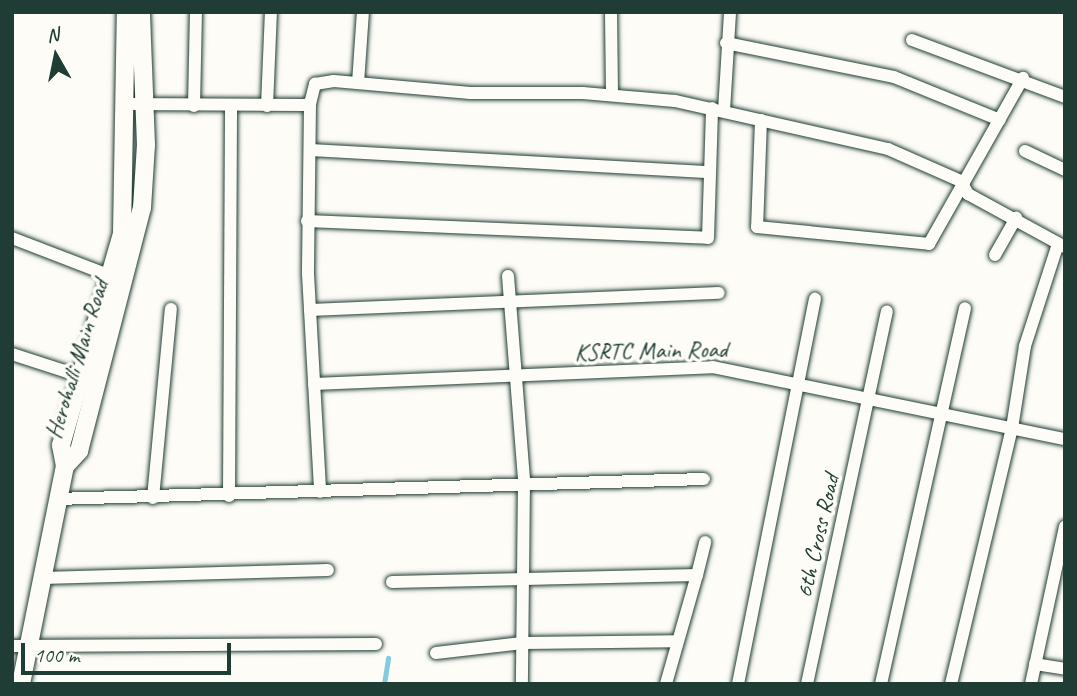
<!DOCTYPE html>
<style>
body{margin:0}
#map{position:relative;width:1077px;height:696px;overflow:hidden;background:#fdfcf7;font-family:Caveat,sans-serif}
div>[style]{position:absolute}
.stream>*{height:4.5px;margin:-2.25px;padding:0 2.25px;transform-origin:2.25px;border-radius:2.25px;background:#82cbe3}
.roads{filter:drop-shadow(0 0 2px #1f3d34) drop-shadow(0 0 2px #1f3d34)}
.minor>*{height:12px;margin:-6px;padding:0 6px;transform-origin:6px;border-radius:6px;background:#fdfcf7}
.secondary>*{height:18px;margin:-9px;padding:0 9px;transform-origin:9px;border-radius:9px;background:#fdfcf7}
span{translate:-50% -50%;white-space:nowrap;text-align:center;line-height:1.15;-webkit-text-stroke:7px #fdfcf7;paint-order:stroke}
.street-label{font-size:24px;color:#1f3d34}
.frame{position:absolute;inset:0;border:14px solid #1f3d34;pointer-events:none}
.north{position:absolute;left:21px;top:21px;width:70px;height:70px;-webkit-text-stroke:5px #fdfcf7;paint-order:stroke;rotate:351deg;font-size:19px;font-weight:700;line-height:28px;text-align:center;color:#1f3d34}
.north::after{content:'';display:block;margin:auto;width:24px;height:32px;background:#1f3d34;clip-path:polygon(50% 0,100% 100%,50% 72%,0 100%)}
.scale{position:absolute;left:21px;top:643px;width:210px;height:32px;box-sizing:border-box;border:4px solid #1f3d34;border-top:0;padding-left:9px;font-size:21px;line-height:24px;white-space:nowrap;color:#1f3d34;-webkit-text-stroke:5px #fdfcf7;paint-order:stroke}
</style>
<div id="map">
<div class="stream">
<i style="left:384px;top:684px;width:26px;rotate:-81deg"></i>
</div>
<div class="roads">
<div class="minor">
<i style="left:611px;top:12px;width:83px;rotate:89.3deg"></i>
<i style="left:912px;top:40px;width:163px;rotate:20.4deg"></i>
<i style="left:726px;top:43px;width:171px;rotate:11.4deg"></i>
<i style="left:894px;top:77px;width:114px;rotate:22.1deg"></i>
<i style="left:358px;top:83px;width:71px;rotate:-86deg"></i>
<i style="left:126px;top:104px;width:178px;rotate:0.3deg"></i>
<i style="left:304px;top:105px;width:6px;rotate:-9deg"></i>
<i style="left:310px;top:104px;width:21px;rotate:-76deg"></i>
<i style="left:315px;top:84px;width:19px;rotate:-9deg"></i>
<i style="left:334px;top:81px;width:137px;rotate:5deg"></i>
<i style="left:470px;top:93px;width:113px"></i>
<i style="left:583px;top:93px;width:92px;rotate:5deg"></i>
<i style="left:675px;top:101px;width:218px;rotate:12.7deg"></i>
<i style="left:888px;top:149px;width:80px;rotate:23.7deg"></i>
<i style="left:961px;top:181px;width:15px;rotate:62deg"></i>
<i style="left:968px;top:194px;width:111px;rotate:28.7deg"></i>
<i style="left:310px;top:104px;width:170px;rotate:90.7deg"></i>
<i style="left:308px;top:274px;width:218px;rotate:86.8deg"></i>
<i style="left:194px;top:106px;width:94px;rotate:-88.8deg"></i>
<i style="left:267px;top:106px;width:94px;rotate:-87.6deg"></i>
<i style="left:724px;top:111px;width:99px;rotate:-86.5deg"></i>
<i style="left:761px;top:120px;width:107px;rotate:92.1deg"></i>
<i style="left:757px;top:227px;width:173px;rotate:5.6deg"></i>
<i style="left:929px;top:244px;width:191px;rotate:-60.5deg"></i>
<i style="left:312px;top:150px;width:397px;rotate:3.2deg"></i>
<i style="left:1025px;top:151px;width:44px;rotate:25.4deg"></i>
<i style="left:307px;top:221px;width:401px;rotate:2.4deg"></i>
<i style="left:708px;top:238px;width:130px;rotate:-88.2deg"></i>
<i style="left:12px;top:238px;width:111px;rotate:21deg"></i>
<i style="left:995px;top:255px;width:43px;rotate:-60.4deg"></i>
<i style="left:508px;top:276px;width:206px;rotate:85.5deg"></i>
<i style="left:524px;top:481px;width:203px;rotate:90.6deg"></i>
<i style="left:310px;top:310px;width:409px;rotate:-2.4deg"></i>
<i style="left:12px;top:354px;width:81px;rotate:18deg"></i>
<i style="left:314px;top:384px;width:399px;rotate:-2.4deg"></i>
<i style="left:713px;top:367px;width:359px;rotate:11.6deg"></i>
<i style="left:229px;top:496px;width:391px;rotate:-89.7deg"></i>
<i style="left:153px;top:498px;width:190px;rotate:-84.6deg"></i>
<i style="left:56px;top:499px;width:648px;rotate:-1.77deg"></i>
<i style="left:697px;top:575px;width:34px;rotate:-76deg"></i>
<i style="left:42px;top:578px;width:286px;rotate:-1.6deg"></i>
<i style="left:392px;top:582px;width:305px;rotate:-1.3deg"></i>
<i style="left:697px;top:575px;width:113px;rotate:105.9deg"></i>
<i style="left:12px;top:646px;width:364px;rotate:-0.3deg"></i>
<i style="left:436px;top:653px;width:88px;rotate:-6.6deg"></i>
<i style="left:523px;top:643px;width:153px;rotate:-0.7deg"></i>
<i style="left:1035px;top:664px;width:30px;rotate:9deg"></i>
<i style="left:738px;top:684px;width:393px;rotate:-78.7deg"></i>
<i style="left:807px;top:684px;width:381px;rotate:-77.9deg"></i>
<i style="left:881px;top:684px;width:385px;rotate:-77.4deg"></i>
<i style="left:951px;top:684px;width:263px;rotate:-76.6deg"></i>
<i style="left:1012px;top:428px;width:83px;rotate:-81deg"></i>
<i style="left:1025px;top:346px;width:107px;rotate:-72.1deg"></i>
<i style="left:1031px;top:684px;width:161px;rotate:-77.8deg"></i>
</div>
<div class="secondary">
<i style="left:65px;top:466px;width:21px;rotate:-47deg"></i>
<i style="left:79px;top:451px;width:251px;rotate:-75.5deg"></i>
<i style="left:142px;top:208px;width:63px;rotate:-86.4deg"></i>
<i style="left:146px;top:145px;width:133px;rotate:-92.2deg"></i>
<i style="left:21px;top:684px;width:222px;rotate:-78.6deg"></i>
<i style="left:65px;top:466px;width:21px;rotate:-101deg"></i>
<i style="left:61px;top:445px;width:221px;rotate:-73.9deg"></i>
<i style="left:122px;top:233px;width:221px;rotate:-89deg"></i>
</div>
</div>
<div class="street-label">
<span style="left:651px;top:351px;rotate:-1deg">KSRTC Main Road</span>
<span style="left:77px;top:359px;rotate:-73deg">Herohalli Main Road</span>
<span style="left:818px;top:536px;rotate:-77deg">6th Cross Road</span>
</div>
<div class="frame"></div>
<div class="north">N</div>
<div class="scale">100 m</div>
</div>
